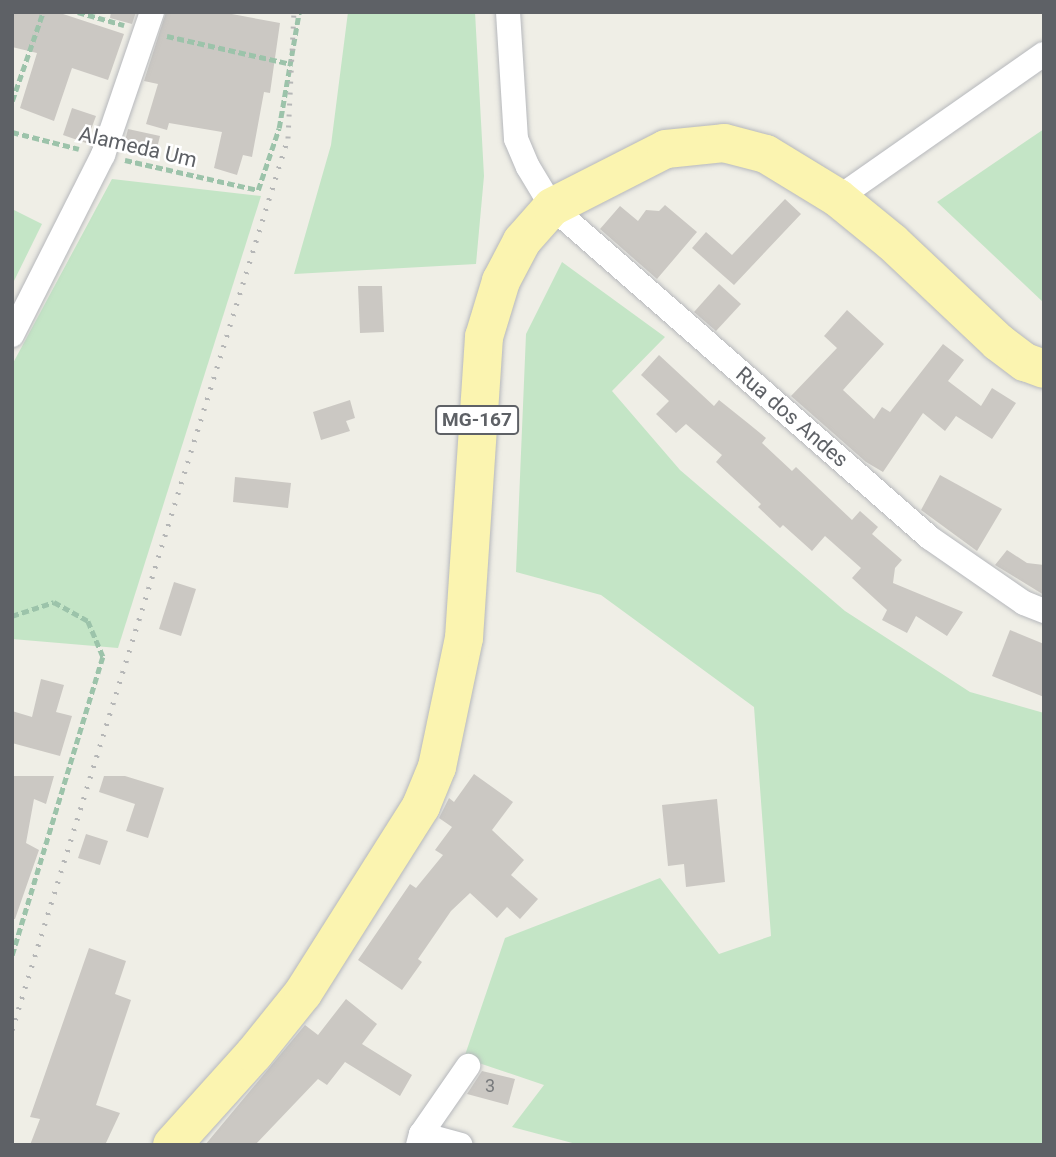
<!DOCTYPE html>
<style>
body{margin:0}
#map{position:relative;width:1056px;height:1157px;overflow:hidden;background:#efeee6;font-family:Roboto,sans-serif}
div>[style]{position:absolute}
.green>*{inset:0;background:#c4e5c6}
.building>*{inset:0;background:#cbc8c3}
.path>*{height:4.5px;margin-top:-2.25px;transform-origin:0;background:repeating-linear-gradient(90deg,#9cc3aa 0 7px,transparent 0 10.5px)}
.roads{filter:drop-shadow(0 0 2px #b6b8bc) drop-shadow(0 0 2px #b6b8bc)}
.minor>*{height:24px;margin:-12px;padding:0 12px;transform-origin:12px;border-radius:12px;background:#fff}
.primary>*{height:38px;margin:-19px;padding:0 19px;transform-origin:19px;border-radius:19px;background:#fbf4b0}
.rail>*{height:5px;margin-top:-2.5px;transform-origin:0;background:repeating-linear-gradient(90deg,#b6b7b7 0 2px,transparent 0 11px)}
span{translate:-50% -50%;white-space:nowrap;text-align:center;line-height:1.15;-webkit-text-stroke:5px #fff;paint-order:stroke}
.number-label{font-size:18px;color:#797b7d}
.number-label span{-webkit-text-stroke-width:0}
.shield-label span{padding:2px 5px;background:#fff;border:2px solid;border-radius:5px;-webkit-text-stroke-width:0}
.shield-label{font-size:19px;color:#5e6166;font-weight:700}
.street-label{font-size:21px;color:#5e6166}
.frame{position:absolute;inset:0;border:14px solid #5e6166;pointer-events:none}
</style>
<div id="map">
<div class="green">
<i style="clip-path:polygon(348px 12px,475px 12px,484px 176px,476px 264px,294px 274px,331px 145px)"></i>
<i style="clip-path:polygon(1044px 129px,1044px 303px,937px 202px)"></i>
<i style="clip-path:polygon(112px 179px,261px 196px,118px 648px,12px 639px,12px 365px)"></i>
<i style="clip-path:polygon(12px 209px,42px 224px,12px 285px)"></i>
<i style="clip-path:polygon(562px 262px,665px 337px,612px 391px,680px 470px,845px 611px,970px 692px,1044px 713px,1044px 1145px,580px 1145px,512px 1127px,544px 1085px,464px 1058px,505px 938px,660px 878px,719px 954px,771px 936px,754px 707px,601px 595px,516px 572px,526px 334px)"></i>
</div>
<div class="building">
<i style="clip-path:polygon(12px 12px,57px 12px,124px 34px,108px 80px,72px 68px,54px 121px,20px 108px,37px 53px,12px 47px)"></i>
<i style="clip-path:polygon(111px 12px,136px 12px,132px 24px,110px 18px)"></i>
<i style="clip-path:polygon(166px 12px,221px 12px,280px 23px,270px 93px,264px 92px,252px 157px,243px 155px,237px 175px,214px 168px,222px 132px,169px 123px,167px 130px,146px 124px,158px 84px,144px 81px)"></i>
<i style="clip-path:polygon(72px 108px,96px 116px,86px 143px,63px 135px)"></i>
<i style="clip-path:polygon(128px 129px,160px 136px,155px 156px,123px 148px)"></i>
<i style="clip-path:polygon(785px 199px,801px 214px,734px 285px,692px 248px,706px 232px,732px 255px)"></i>
<i style="clip-path:polygon(665px 205px,697px 232px,657px 279px,600px 229px,620px 206px,638px 221px,646px 210px,659px 211px)"></i>
<i style="clip-path:polygon(719px 284px,741px 304px,716px 331px,694px 312px)"></i>
<i style="clip-path:polygon(358px 286px,382px 286px,384px 332px,360px 333px)"></i>
<i style="clip-path:polygon(847px 310px,884px 344px,843px 390px,874px 419px,882px 407px,890px 412px,943px 344px,964px 360px,948px 381px,981px 406px,992px 388px,1016px 403px,992px 439px,956px 416px,945px 431px,923px 413px,883px 472px,866px 462px,791px 396px,837px 348px,824px 336px)"></i>
<i style="clip-path:polygon(659px 355px,714px 406px,719px 400px,749px 424px,766px 438px,762px 443px,792px 471px,796px 467px,852px 520px,860px 511px,878px 527px,872px 534px,902px 560px,895px 568px,893px 583px,963px 612px,947px 636px,916px 616px,907px 633px,882px 620px,887px 610px,852px 578px,861px 568px,825px 536px,812px 551px,783px 525px,780px 528px,758px 507px,761px 504px,716px 462px,722px 455px,686px 424px,676px 433px,656px 414px,669px 401px,641px 375px)"></i>
<i style="clip-path:polygon(350px 400px,355px 418px,346px 421px,350px 431px,321px 440px,313px 412px)"></i>
<i style="clip-path:polygon(940px 475px,1002px 509px,977px 551px,921px 510px)"></i>
<i style="clip-path:polygon(235px 477px,291px 483px,288px 508px,233px 502px)"></i>
<i style="clip-path:polygon(1007px 550px,1027px 563px,1044px 565px,1044px 595px,995px 565px)"></i>
<i style="clip-path:polygon(174px 582px,196px 589px,181px 636px,159px 629px)"></i>
<i style="clip-path:polygon(1010px 630px,1044px 644px,1044px 697px,992px 676px)"></i>
<i style="clip-path:polygon(41px 679px,64px 685px,56px 712px,72px 716px,60px 756px,12px 743px,12px 711px,32px 717px)"></i>
<i style="clip-path:polygon(474px 774px,513px 802px,492px 830px,524px 860px,511px 875px,538px 899px,520px 919px,507px 907px,497px 918px,470px 893px,451px 911px,418px 959px,422px 962px,402px 990px,358px 960px,410px 884px,416px 888px,443px 855px,435px 850px,452px 827px,439px 818px,449px 798px,454px 802px)"></i>
<i style="clip-path:polygon(12px 776px,54px 776px,46px 804px,34px 799px,26px 843px,39px 850px,15px 919px,12px 919px)"></i>
<i style="clip-path:polygon(104px 776px,125px 776px,164px 788px,148px 838px,126px 831px,135px 804px,99px 792px)"></i>
<i style="clip-path:polygon(717px 799px,725px 882px,686px 887px,684px 864px,668px 866px,662px 805px)"></i>
<i style="clip-path:polygon(86px 834px,108px 841px,100px 865px,78px 858px)"></i>
<i style="clip-path:polygon(89px 948px,126px 961px,115px 994px,131px 1000px,96px 1105px,120px 1113px,105px 1145px,30px 1145px,40px 1119px,30px 1117px)"></i>
<i style="clip-path:polygon(346px 999px,377px 1024px,362px 1044px,412px 1075px,400px 1096px,345px 1062px,327px 1085px,318px 1079px,255px 1145px,205px 1145px,305px 1025px,318px 1035px)"></i>
<i style="clip-path:polygon(482px 1071px,515px 1079px,508px 1105px,467px 1094px)"></i>
</div>
<div class="path">
<i style="left:78px;top:12px;width:48px;rotate:15.8deg"></i>
<i style="left:167px;top:36px;width:127px;rotate:12.7deg"></i>
<i style="left:12px;top:101px;width:94px;rotate:-70.8deg"></i>
<i style="left:12px;top:132px;width:69px;rotate:14.2deg"></i>
<i style="left:125px;top:160px;width:136px;rotate:12.7deg"></i>
<i style="left:258px;top:190px;width:65px;rotate:-71.3deg"></i>
<i style="left:279px;top:128px;width:118px;rotate:-80.2deg"></i>
<i style="left:12px;top:616px;width:44px;rotate:-18.4deg"></i>
<i style="left:54px;top:602px;width:39px;rotate:29deg"></i>
<i style="left:88px;top:621px;width:39px;rotate:67deg"></i>
<i style="left:103px;top:657px;width:313px;rotate:106.9deg"></i>
</div>
<div class="roads">
<div class="minor">
<i style="left:508px;top:12px;width:127px;rotate:86.4deg"></i>
<i style="left:516px;top:139px;width:30px;rotate:67deg"></i>
<i style="left:528px;top:167px;width:47px;rotate:59deg"></i>
<i style="left:552px;top:207px;width:502px;rotate:41.21deg"></i>
<i style="left:930px;top:538px;width:114px;rotate:34.7deg"></i>
<i style="left:1024px;top:603px;width:22px;rotate:22deg"></i>
<i style="left:838px;top:198px;width:251px;rotate:-35deg"></i>
<i style="left:12px;top:335px;width:202px;rotate:-63.2deg"></i>
<i style="left:103px;top:155px;width:151px;rotate:-71.1deg"></i>
<i style="left:421px;top:1134px;width:41px;rotate:15.4deg"></i>
<i style="left:418px;top:1145px;width:11px;rotate:-75deg"></i>
<i style="left:421px;top:1134px;width:83px;rotate:-55.3deg"></i>
</div>
<div class="primary">
<i style="left:172px;top:1145px;width:122px;rotate:-48deg"></i>
<i style="left:254px;top:1054px;width:78px;rotate:-51.2deg"></i>
<i style="left:303px;top:993px;width:221px;rotate:-57.7deg"></i>
<i style="left:421px;top:806px;width:42px;rotate:-67.7deg"></i>
<i style="left:437px;top:767px;width:132px;rotate:-78.2deg"></i>
<i style="left:464px;top:638px;width:302px;rotate:-86.2deg"></i>
<i style="left:484px;top:337px;width:59px;rotate:-73.1deg"></i>
<i style="left:501px;top:281px;width:45px;rotate:-62.3deg"></i>
<i style="left:522px;top:241px;width:45px;rotate:-48.6deg"></i>
<i style="left:552px;top:207px;width:128px;rotate:-27deg"></i>
<i style="left:666px;top:149px;width:58px;rotate:-5.9deg"></i>
<i style="left:724px;top:143px;width:43px;rotate:14.7deg"></i>
<i style="left:766px;top:154px;width:84px;rotate:31.4deg"></i>
<i style="left:838px;top:198px;width:70px;rotate:39.2deg"></i>
<i style="left:892px;top:242px;width:146px;rotate:43.3deg"></i>
<i style="left:998px;top:342px;width:34px;rotate:37deg"></i>
<i style="left:1025px;top:362px;width:20px;rotate:20deg"></i>
</div>
</div>
<div class="rail">
<i style="left:12px;top:1030px;width:934px;rotate:-72.81deg"></i>
<i style="left:288px;top:138px;width:126px;rotate:-87.3deg"></i>
</div>
<div class="number-label">
<span style="left:490px;top:1086px">3</span>
</div>
<div class="shield-label">
<span style="left:477px;top:420px">MG-167</span>
</div>
<div class="street-label">
<span style="left:138px;top:147px;rotate:13deg">Alameda Um</span>
<span style="left:792px;top:417px;rotate:41deg">Rua dos Andes</span>
</div>
<div class="frame"></div>
</div>
